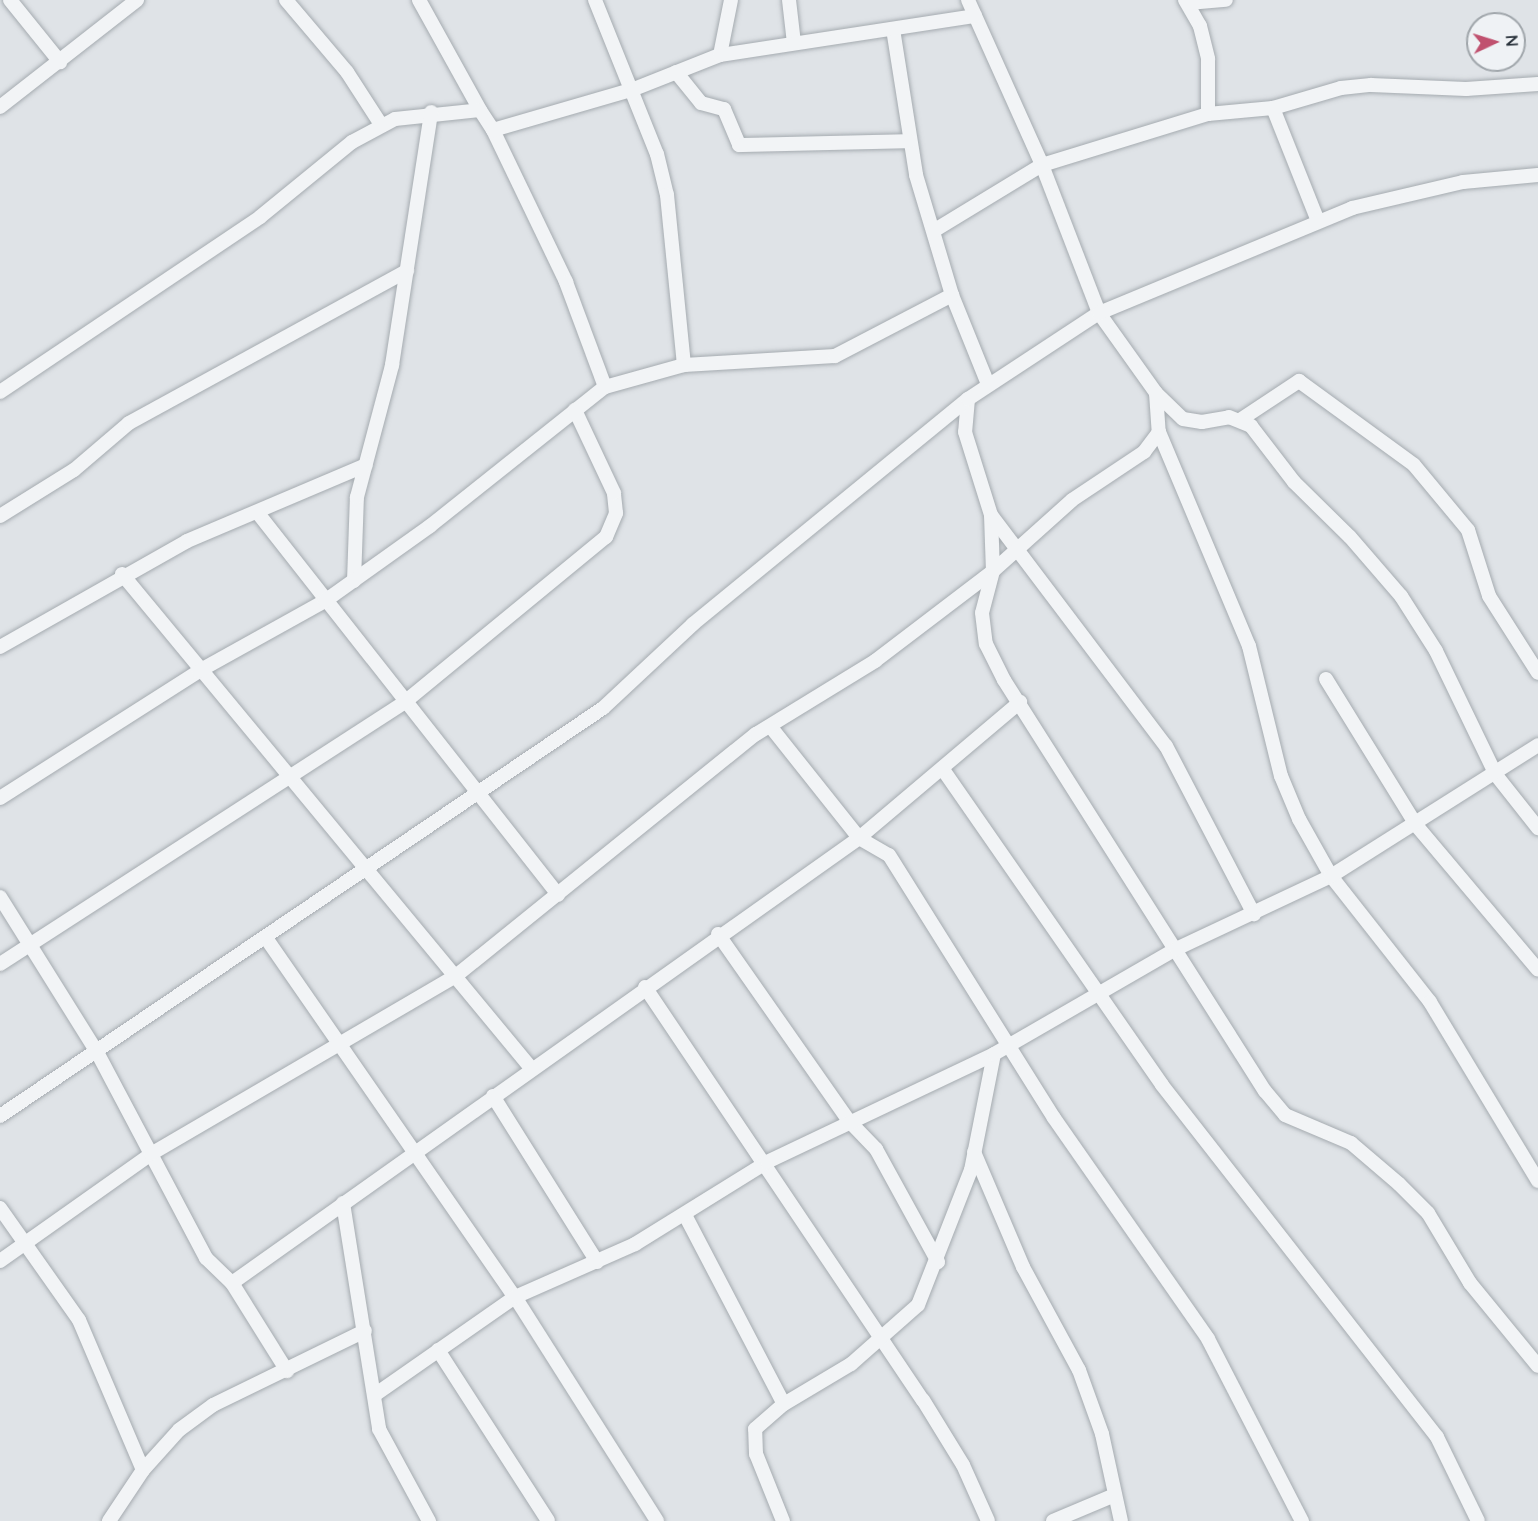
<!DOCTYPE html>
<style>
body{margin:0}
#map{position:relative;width:1538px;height:1521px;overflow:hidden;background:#dfe3e7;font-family:Quicksand,sans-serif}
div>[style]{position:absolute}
.roads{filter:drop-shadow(0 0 2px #a5abb0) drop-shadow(0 0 2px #a5abb0)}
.minor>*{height:14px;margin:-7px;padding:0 7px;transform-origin:7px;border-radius:7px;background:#f2f4f6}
span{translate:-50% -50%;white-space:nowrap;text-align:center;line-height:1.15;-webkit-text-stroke:6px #eff2f5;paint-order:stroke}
.north{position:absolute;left:1466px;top:12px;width:60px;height:60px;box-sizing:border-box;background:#eff2f5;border:2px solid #a0a6ab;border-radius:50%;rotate:86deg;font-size:16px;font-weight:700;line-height:24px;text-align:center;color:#2a333c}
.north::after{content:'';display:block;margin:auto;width:21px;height:27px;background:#c0516f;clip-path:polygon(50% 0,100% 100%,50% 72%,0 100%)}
</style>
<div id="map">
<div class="roads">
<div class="minor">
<i style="left:10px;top:0;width:80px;rotate:51.1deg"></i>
<i style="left:286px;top:0;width:94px;rotate:49.7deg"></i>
<i style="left:347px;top:72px;width:64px;rotate:57.1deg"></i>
<i style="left:419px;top:0;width:126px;rotate:61deg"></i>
<i style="left:595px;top:0;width:166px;rotate:68.1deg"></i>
<i style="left:657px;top:154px;width:42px;rotate:76.3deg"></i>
<i style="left:667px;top:195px;width:171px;rotate:84.3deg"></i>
<i style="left:789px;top:0;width:43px;rotate:83.4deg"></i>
<i style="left:968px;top:0;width:181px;rotate:65.8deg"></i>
<i style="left:1042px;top:165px;width:159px;rotate:68.9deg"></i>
<i style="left:1099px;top:313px;width:98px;rotate:54.5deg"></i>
<i style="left:1156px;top:393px;width:39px;rotate:86deg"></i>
<i style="left:1159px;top:432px;width:232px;rotate:67.2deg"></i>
<i style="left:1249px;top:646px;width:134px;rotate:76.2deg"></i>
<i style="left:1281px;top:776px;width:47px;rotate:67.3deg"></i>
<i style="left:1299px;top:819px;width:65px;rotate:60.7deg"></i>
<i style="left:1331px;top:876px;width:160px;rotate:51.8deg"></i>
<i style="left:1430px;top:1002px;width:209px;rotate:58.9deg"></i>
<i style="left:1185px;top:0;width:30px;rotate:60deg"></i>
<i style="left:1200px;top:26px;width:34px;rotate:76deg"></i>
<i style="left:1208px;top:59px;width:55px;rotate:90deg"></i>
<i style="left:1188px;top:3px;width:38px;rotate:-5deg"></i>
<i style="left:893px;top:29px;width:148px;rotate:81deg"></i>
<i style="left:916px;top:175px;width:125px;rotate:73.3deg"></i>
<i style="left:952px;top:295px;width:96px;rotate:68deg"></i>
<i style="left:720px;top:55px;width:56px;rotate:-78.7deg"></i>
<i style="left:676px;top:72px;width:40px;rotate:51deg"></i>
<i style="left:701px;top:103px;width:24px;rotate:15deg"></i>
<i style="left:724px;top:109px;width:39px;rotate:67deg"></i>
<i style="left:739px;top:145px;width:170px;rotate:-1.3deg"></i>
<i style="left:0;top:107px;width:174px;rotate:-38deg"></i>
<i style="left:1273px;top:108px;width:122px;rotate:68.3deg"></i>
<i style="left:493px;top:130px;width:169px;rotate:64.3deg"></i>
<i style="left:566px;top:282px;width:112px;rotate:69.6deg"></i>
<i style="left:935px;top:230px;width:125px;rotate:-31.3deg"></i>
<i style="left:1042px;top:165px;width:174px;rotate:-17.1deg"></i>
<i style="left:1208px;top:114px;width:65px;rotate:-5.3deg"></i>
<i style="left:1273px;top:108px;width:71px;rotate:-16.4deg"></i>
<i style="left:1341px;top:88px;width:30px;rotate:-6deg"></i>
<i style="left:1371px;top:85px;width:95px;rotate:2.4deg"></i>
<i style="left:1466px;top:89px;width:72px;rotate:-4deg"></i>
<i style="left:0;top:392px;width:313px;rotate:-33.9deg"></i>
<i style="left:260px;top:217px;width:119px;rotate:-39.2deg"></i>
<i style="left:352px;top:142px;width:49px;rotate:-28.1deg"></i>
<i style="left:395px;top:119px;width:85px;rotate:-6deg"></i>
<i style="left:480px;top:110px;width:24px;rotate:57deg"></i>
<i style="left:493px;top:130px;width:147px;rotate:-16.2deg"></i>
<i style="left:634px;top:89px;width:92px;rotate:-21.6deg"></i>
<i style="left:720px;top:55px;width:258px;rotate:-8.7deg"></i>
<i style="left:1156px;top:393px;width:37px;rotate:44deg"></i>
<i style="left:1183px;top:419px;width:19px;rotate:9deg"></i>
<i style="left:1202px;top:422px;width:27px;rotate:-10deg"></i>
<i style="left:1229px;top:417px;width:24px;rotate:22deg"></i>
<i style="left:1251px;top:426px;width:71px;rotate:52.5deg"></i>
<i style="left:1294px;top:482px;width:78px;rotate:44.5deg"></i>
<i style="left:1350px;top:537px;width:78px;rotate:49.2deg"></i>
<i style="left:1401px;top:596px;width:65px;rotate:57.5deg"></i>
<i style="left:1436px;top:651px;width:138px;rotate:64.2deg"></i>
<i style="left:1496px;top:775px;width:68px;rotate:51.6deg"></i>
<i style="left:968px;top:399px;width:33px;rotate:95deg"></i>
<i style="left:965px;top:432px;width:87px;rotate:72.6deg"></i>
<i style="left:991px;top:515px;width:56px;rotate:88deg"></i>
<i style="left:993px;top:571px;width:43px;rotate:104.7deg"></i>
<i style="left:982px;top:613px;width:31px;rotate:83deg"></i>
<i style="left:986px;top:644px;width:40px;rotate:63.4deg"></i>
<i style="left:1004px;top:680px;width:487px;rotate:57.6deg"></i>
<i style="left:1265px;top:1091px;width:31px;rotate:50deg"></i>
<i style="left:1285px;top:1115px;width:72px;rotate:23deg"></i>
<i style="left:1351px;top:1143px;width:63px;rotate:40.5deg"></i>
<i style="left:1399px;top:1184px;width:41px;rotate:45deg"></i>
<i style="left:1428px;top:1213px;width:82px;rotate:59deg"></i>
<i style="left:1470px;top:1283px;width:107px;rotate:50.7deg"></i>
<i style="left:1240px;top:420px;width:71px;rotate:-33.5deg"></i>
<i style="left:1299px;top:381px;width:142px;rotate:36.1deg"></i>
<i style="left:1414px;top:465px;width:85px;rotate:50.3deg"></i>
<i style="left:1468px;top:530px;width:69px;rotate:72.3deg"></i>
<i style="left:1489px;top:596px;width:91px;rotate:57.5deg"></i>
<i style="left:257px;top:512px;width:487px;rotate:51.8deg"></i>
<i style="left:991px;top:515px;width:290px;rotate:52.9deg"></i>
<i style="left:1166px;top:746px;width:190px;rotate:62.4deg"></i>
<i style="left:0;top:516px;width:87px;rotate:-31.9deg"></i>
<i style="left:74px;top:470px;width:72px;rotate:-40.5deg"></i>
<i style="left:129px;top:423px;width:317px;rotate:-28.7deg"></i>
<i style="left:122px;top:574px;width:641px;rotate:50.38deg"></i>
<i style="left:354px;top:581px;width:84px;rotate:-88deg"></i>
<i style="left:357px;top:497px;width:137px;rotate:-75.1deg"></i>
<i style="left:392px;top:365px;width:256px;rotate:-81.2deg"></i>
<i style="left:0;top:647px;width:215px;rotate:-29.5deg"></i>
<i style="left:187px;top:541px;width:194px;rotate:-23deg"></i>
<i style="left:1326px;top:679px;width:172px;rotate:58.3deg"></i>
<i style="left:1416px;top:825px;width:189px;rotate:49.9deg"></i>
<i style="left:770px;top:726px;width:143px;rotate:51.5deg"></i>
<i style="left:859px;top:838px;width:34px;rotate:30deg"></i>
<i style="left:889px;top:855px;width:310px;rotate:57.9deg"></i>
<i style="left:1054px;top:1118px;width:269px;rotate:55.1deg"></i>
<i style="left:1208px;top:1339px;width:205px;rotate:62.7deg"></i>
<i style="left:944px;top:771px;width:382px;rotate:55.2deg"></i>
<i style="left:1162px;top:1085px;width:447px;rotate:52deg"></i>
<i style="left:1437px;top:1437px;width:93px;rotate:64deg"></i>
<i style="left:0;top:798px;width:236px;rotate:-32.5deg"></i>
<i style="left:199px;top:671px;width:144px;rotate:-29.1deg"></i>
<i style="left:325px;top:601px;width:129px;rotate:-35.5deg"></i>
<i style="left:430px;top:526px;width:223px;rotate:-38.5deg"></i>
<i style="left:605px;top:387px;width:82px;rotate:-15.6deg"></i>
<i style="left:684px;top:365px;width:151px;rotate:-3.4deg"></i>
<i style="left:835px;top:356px;width:132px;rotate:-27.5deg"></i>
<i style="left:0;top:897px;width:185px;rotate:58deg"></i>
<i style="left:98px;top:1054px;width:231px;rotate:62.1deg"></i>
<i style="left:206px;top:1258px;width:36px;rotate:44deg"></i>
<i style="left:232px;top:1283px;width:104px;rotate:58deg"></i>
<i style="left:718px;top:934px;width:228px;rotate:55deg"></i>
<i style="left:849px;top:1121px;width:39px;rotate:46deg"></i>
<i style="left:876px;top:1149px;width:129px;rotate:61.2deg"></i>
<i style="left:266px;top:938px;width:437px;rotate:55.3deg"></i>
<i style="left:515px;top:1297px;width:265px;rotate:57.6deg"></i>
<i style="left:0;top:964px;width:484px;rotate:-32.9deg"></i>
<i style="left:406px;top:701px;width:259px;rotate:-39.4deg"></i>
<i style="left:606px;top:537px;width:26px;rotate:-67deg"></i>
<i style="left:616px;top:513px;width:20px;rotate:-96deg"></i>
<i style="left:614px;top:493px;width:92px;rotate:-115.2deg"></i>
<i style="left:645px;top:987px;width:498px;rotate:56.1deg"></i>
<i style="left:923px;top:1400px;width:76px;rotate:58.4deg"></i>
<i style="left:963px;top:1465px;width:61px;rotate:65.9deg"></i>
<i style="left:493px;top:1096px;width:196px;rotate:57.9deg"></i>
<i style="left:0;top:1116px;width:728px;rotate:-34.08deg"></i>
<i style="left:603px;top:708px;width:123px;rotate:-43deg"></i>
<i style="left:693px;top:624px;width:355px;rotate:-39.3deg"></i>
<i style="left:968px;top:399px;width:157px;rotate:-33.3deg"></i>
<i style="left:1099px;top:313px;width:274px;rotate:-22.5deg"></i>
<i style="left:1352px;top:208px;width:114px;rotate:-13.2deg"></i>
<i style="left:1463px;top:182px;width:75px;rotate:-5.3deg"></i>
<i style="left:974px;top:1152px;width:125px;rotate:66.9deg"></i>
<i style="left:1023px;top:1267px;width:117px;rotate:61.5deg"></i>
<i style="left:1079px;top:1370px;width:68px;rotate:70.2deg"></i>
<i style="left:1102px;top:1434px;width:89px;rotate:77.7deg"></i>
<i style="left:343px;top:1203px;width:229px;rotate:80.9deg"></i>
<i style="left:379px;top:1429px;width:105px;rotate:61.5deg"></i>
<i style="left:0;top:1208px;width:137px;rotate:54.8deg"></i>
<i style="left:79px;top:1320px;width:163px;rotate:66.9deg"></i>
<i style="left:685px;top:1215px;width:213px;rotate:62.4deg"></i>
<i style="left:0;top:1261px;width:185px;rotate:-35.3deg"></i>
<i style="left:151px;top:1154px;width:355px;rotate:-30.3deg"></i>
<i style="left:457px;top:975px;width:384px;rotate:-38.9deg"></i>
<i style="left:756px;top:734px;width:140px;rotate:-31.5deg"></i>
<i style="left:875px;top:661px;width:148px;rotate:-37.3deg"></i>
<i style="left:993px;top:571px;width:106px;rotate:-41.9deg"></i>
<i style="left:1072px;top:500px;width:87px;rotate:-33.7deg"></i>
<i style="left:1144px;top:452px;width:25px;rotate:-53deg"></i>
<i style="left:232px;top:1283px;width:769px;rotate:-35.36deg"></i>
<i style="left:859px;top:838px;width:211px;rotate:-40.2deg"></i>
<i style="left:438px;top:1350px;width:203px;rotate:57.2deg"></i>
<i style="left:376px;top:1394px;width:169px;rotate:-34.9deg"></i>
<i style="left:515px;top:1297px;width:131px;rotate:-23.8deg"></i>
<i style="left:635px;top:1244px;width:155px;rotate:-31.8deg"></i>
<i style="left:767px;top:1162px;width:251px;rotate:-25.4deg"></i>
<i style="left:109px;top:1521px;width:61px;rotate:-56.3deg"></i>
<i style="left:143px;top:1470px;width:54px;rotate:-48deg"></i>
<i style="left:179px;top:1430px;width:42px;rotate:-36.3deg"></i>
<i style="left:213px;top:1405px;width:169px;rotate:-26deg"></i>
<i style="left:783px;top:1521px;width:72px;rotate:-111.9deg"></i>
<i style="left:756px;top:1454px;width:25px;rotate:-92deg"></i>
<i style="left:755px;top:1429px;width:38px;rotate:-41deg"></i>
<i style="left:784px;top:1404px;width:78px;rotate:-30.8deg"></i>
<i style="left:851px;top:1364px;width:89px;rotate:-41.4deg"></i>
<i style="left:918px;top:1305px;width:145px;rotate:-68.6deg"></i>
<i style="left:971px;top:1170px;width:118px;rotate:-78.8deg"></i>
<i style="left:994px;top:1054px;width:210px;rotate:-30deg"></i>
<i style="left:1176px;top:949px;width:171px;rotate:-25.2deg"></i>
<i style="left:1331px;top:876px;width:245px;rotate:-32.3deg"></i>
<i style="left:1053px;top:1521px;width:67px;rotate:-22.8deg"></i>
</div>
</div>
<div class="north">N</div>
</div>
